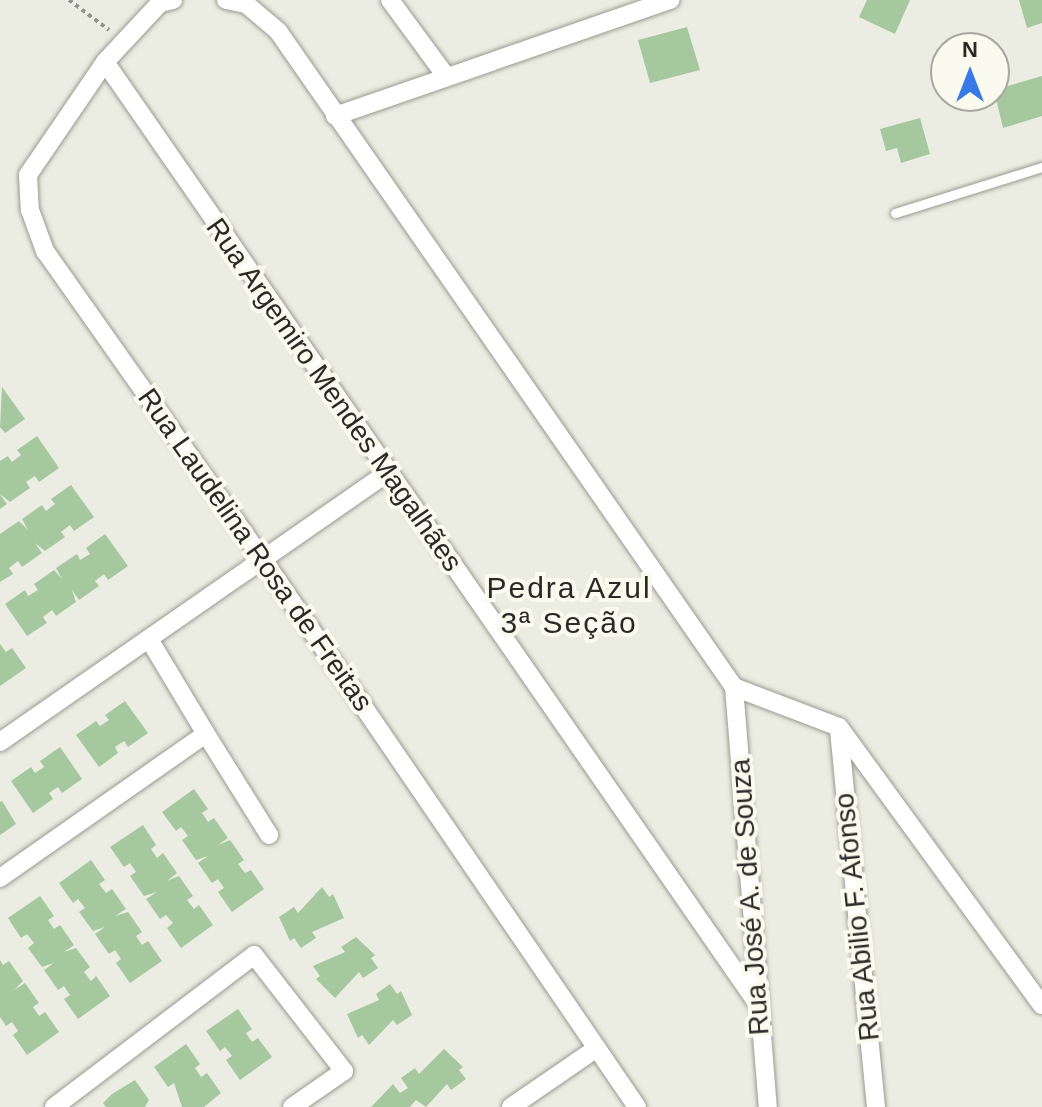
<!DOCTYPE html>
<meta charset="utf-8">
<style>
body{margin:0}
#map{position:relative;width:1042px;height:1107px;overflow:hidden;background:#ecede2;font-family:Helvetica,sans-serif}
div>[style]{position:absolute}
.building>*{inset:0;background:#a5c89e}
.path>*{height:4px;margin-top:-2px;transform-origin:0;background:repeating-linear-gradient(90deg,#91928a 0 4px,transparent 0 8px)}
.roads{filter:drop-shadow(0 0 2px #999a90) drop-shadow(0 0 2px #999a90)}
.lane>*{height:9px;margin:-4.5px;padding:0 4.5px;transform-origin:4.5px;border-radius:4.5px;background:#fff}
.street>*{height:18px;margin:-9px;padding:0 9px;transform-origin:9px;border-radius:9px;background:#fff}
span{translate:-50% -50%;white-space:nowrap;text-align:center;line-height:1.15;-webkit-text-stroke:8px #fafaef;paint-order:stroke}
.street-label{font-size:28px;color:#292a26}
.neighbourhood-label{font-size:30px;color:#292a26;letter-spacing:2px}
.north{position:absolute;left:930px;top:32px;width:80px;height:80px;box-sizing:border-box;background:#fafaef;border:2px solid #a6a79f;border-radius:50%;rotate:0deg;font-size:22px;font-weight:700;line-height:32px;text-align:center;color:#292a26}
.north::after{content:'';display:block;margin:auto;width:28px;height:36px;background:#3779e6;clip-path:polygon(50% 0,100% 100%,50% 72%,0 100%)}
</style>
<div id="map">
<div class="building">
<i style="clip-path:polygon(867px 0,910px 0,895px 34px,859px 17px)"></i>
<i style="clip-path:polygon(1019px 0,1042px 0,1042px 23px,1027px 28px)"></i>
<i style="clip-path:polygon(687px 27px,700px 70px,650px 83px,638px 40px)"></i>
<i style="clip-path:polygon(1042px 76px,1042px 116px,1003px 128px,994px 90px)"></i>
<i style="clip-path:polygon(920px 118px,930px 154px,901px 163px,897px 148px,886px 151px,880px 129px)"></i>
<i style="clip-path:polygon(2px 387px,25px 419px,5px 433px,0 427px)"></i>
<i style="clip-path:polygon(37px 436px,59px 468px,39px 482px,35px 476px,26px 482px,30px 488px,10px 502px,0 494px,7px 504px,0 509px,0 461px,8px 456px,12px 462px,21px 455px,17px 450px)"></i>
<i style="clip-path:polygon(71px 485px,94px 517px,74px 531px,70px 525px,61px 532px,65px 537px,45px 551px,35px 543px,42px 553px,22px 567px,18px 561px,9px 568px,13px 574px,0 582px,0 534px,19px 521px,28px 530px,22px 519px,42px 505px,46px 511px,55px 504px,51px 499px)"></i>
<i style="clip-path:polygon(105px 534px,128px 566px,108px 580px,104px 574px,95px 581px,99px 586px,79px 600px,72px 590px,76px 602px,56px 616px,52px 610px,43px 617px,47px 623px,27px 636px,5px 604px,25px 590px,28px 596px,38px 590px,34px 584px,54px 570px,62px 579px,56px 568px,77px 554px,80px 560px,90px 554px,86px 548px)"></i>
<i style="clip-path:polygon(0 644px,6px 652px,12px 648px,26px 668px,0 686px)"></i>
<i style="clip-path:polygon(125px 701px,148px 733px,128px 747px,124px 741px,115px 747px,118px 753px,99px 767px,76px 735px,96px 721px,100px 726px,109px 720px,105px 715px)"></i>
<i style="clip-path:polygon(60px 747px,82px 779px,62px 793px,58px 787px,49px 793px,53px 799px,33px 813px,11px 781px,31px 767px,35px 773px,44px 767px,40px 761px)"></i>
<i style="clip-path:polygon(194px 789px,208px 809px,202px 813px,208px 822px,214px 818px,228px 838px,218px 845px,230px 840px,244px 860px,238px 864px,245px 873px,251px 870px,264px 889px,232px 912px,218px 892px,224px 888px,218px 879px,212px 883px,198px 863px,208px 856px,196px 860px,182px 840px,188px 836px,181px 827px,176px 831px,162px 812px)"></i>
<i style="clip-path:polygon(2px 801px,16px 824px,0 835px,0 802px)"></i>
<i style="clip-path:polygon(143px 825px,156px 845px,151px 849px,157px 858px,163px 853px,177px 873px,167px 881px,179px 876px,193px 896px,187px 900px,194px 909px,199px 905px,213px 925px,181px 948px,167px 928px,173px 923px,166px 915px,160px 919px,146px 899px,157px 892px,144px 896px,130px 876px,136px 872px,130px 863px,124px 867px,110px 847px)"></i>
<i style="clip-path:polygon(91px 860px,105px 880px,99px 884px,106px 893px,112px 889px,126px 909px,115px 916px,128px 912px,142px 932px,136px 936px,142px 945px,148px 941px,162px 961px,130px 983px,116px 963px,121px 959px,115px 950px,109px 954px,95px 934px,105px 927px,93px 931px,79px 912px,85px 908px,78px 899px,73px 903px,59px 883px)"></i>
<i style="clip-path:polygon(322px 887px,329px 897px,333px 894px,344px 918px,312px 932px,316px 938px,301px 948px,294px 938px,290px 941px,279px 917px,294px 907px,298px 913px)"></i>
<i style="clip-path:polygon(40px 896px,54px 916px,48px 920px,54px 929px,60px 925px,74px 945px,64px 952px,76px 948px,90px 967px,84px 972px,91px 981px,96px 976px,110px 996px,78px 1019px,64px 999px,70px 995px,64px 986px,58px 990px,44px 970px,54px 963px,42px 967px,28px 948px,34px 943px,27px 934px,21px 938px,8px 918px)"></i>
<i style="clip-path:polygon(356px 937px,375px 955px,371px 958px,378px 968px,363px 978px,359px 972px,335px 998px,316px 979px,320px 976px,313px 966px,345px 952px,341px 947px)"></i>
<i style="clip-path:polygon(0 960px,3px 965px,9px 961px,23px 981px,14px 990px,25px 983px,39px 1003px,33px 1007px,39px 1016px,45px 1012px,59px 1032px,27px 1055px,13px 1035px,18px 1031px,12px 1022px,6px 1026px,0 1017px)"></i>
<i style="clip-path:polygon(390px 984px,397px 994px,401px 991px,412px 1015px,397px 1025px,393px 1020px,369px 1045px,362px 1035px,358px 1038px,347px 1014px,379px 1000px,376px 994px)"></i>
<i style="clip-path:polygon(238px 1009px,252px 1029px,246px 1033px,252px 1042px,258px 1038px,272px 1057px,240px 1080px,226px 1060px,232px 1056px,225px 1047px,220px 1051px,206px 1031px)"></i>
<i style="clip-path:polygon(186px 1044px,200px 1064px,195px 1068px,201px 1077px,207px 1073px,221px 1093px,204px 1107px,182px 1107px,174px 1083px,168px 1087px,154px 1067px)"></i>
<i style="clip-path:polygon(444px 1049px,463px 1067px,459px 1070px,466px 1079px,451px 1090px,447px 1084px,426px 1107px,416px 1100px,410px 1107px,371px 1107px,393px 1084px,400px 1093px,408px 1088px,401px 1078px,415px 1068px,419px 1074px)"></i>
<i style="clip-path:polygon(135px 1080px,149px 1100px,145px 1107px,106px 1107px,103px 1103px,112px 1094px)"></i>
</div>
<div class="path">
<i style="left:69px;top:0;width:50px;rotate:36.9deg"></i>
</div>
<div class="roads">
<div class="lane">
<i style="left:895px;top:213px;width:154px;rotate:-17.4deg"></i>
</div>
<div class="street">
<i style="left:173px;top:0;width:13px;rotate:167deg"></i>
<i style="left:160px;top:3px;width:81px;rotate:133deg"></i>
<i style="left:105px;top:62px;width:137px;rotate:124.3deg"></i>
<i style="left:28px;top:175px;width:35px;rotate:87deg"></i>
<i style="left:30px;top:210px;width:44px;rotate:69.9deg"></i>
<i style="left:45px;top:251px;width:380px;rotate:54.8deg"></i>
<i style="left:264px;top:561px;width:661px;rotate:55.66deg"></i>
<i style="left:226px;top:0;width:20px;rotate:11deg"></i>
<i style="left:246px;top:4px;width:42px;rotate:40.2deg"></i>
<i style="left:278px;top:31px;width:799px;rotate:55.2deg"></i>
<i style="left:734px;top:687px;width:112px;rotate:20.9deg"></i>
<i style="left:839px;top:727px;width:344px;rotate:53.9deg"></i>
<i style="left:390px;top:0;width:93px;rotate:53.7deg"></i>
<i style="left:105px;top:62px;width:1145px;rotate:55.28deg"></i>
<i style="left:335px;top:116px;width:355px;rotate:-19.1deg"></i>
<i style="left:734px;top:687px;width:421px;rotate:85.4deg"></i>
<i style="left:839px;top:730px;width:379px;rotate:84.4deg"></i>
<i style="left:206px;top:734px;width:119px;rotate:58deg"></i>
<i style="left:0;top:742px;width:471px;rotate:-34.8deg"></i>
<i style="left:0;top:878px;width:251px;rotate:-35deg"></i>
<i style="left:206px;top:734px;width:111px;rotate:-121deg"></i>
<i style="left:54px;top:1107px;width:251px;rotate:-37.2deg"></i>
<i style="left:254px;top:955px;width:147px;rotate:52.2deg"></i>
<i style="left:344px;top:1071px;width:63px;rotate:145.3deg"></i>
<i style="left:511px;top:1107px;width:104px;rotate:-34.5deg"></i>
</div>
</div>
<div class="street-label">
<span style="left:334px;top:395px;rotate:55deg">Rua Argemiro Mendes Magalhães</span>
<span style="left:255px;top:550px;rotate:55deg">Rua Laudelina Rosa de Freitas</span>
<span style="left:750px;top:897px;rotate:-94deg">Rua José A. de Souza</span>
<span style="left:857px;top:917px;rotate:-96deg">Rua Abilio F. Afonso</span>
</div>
<div class="neighbourhood-label">
<span style="left:569px;top:605px">Pedra Azul<br>3ª Seção</span>
</div>
<div class="north">N</div>
</div>
